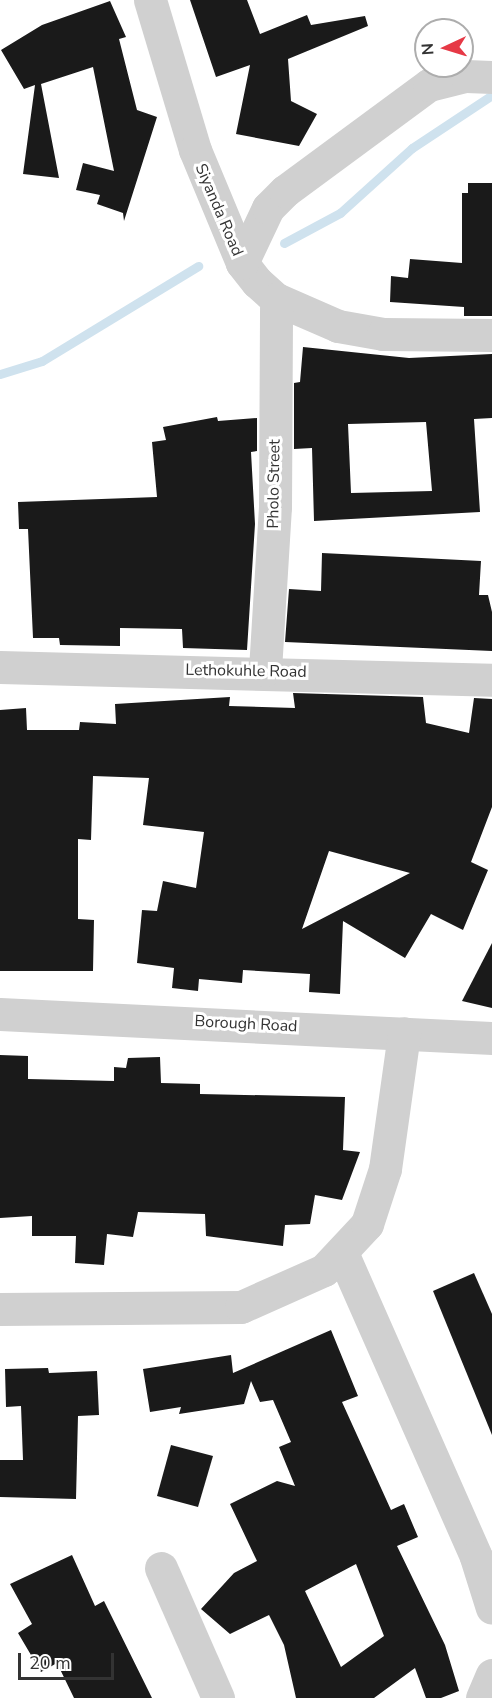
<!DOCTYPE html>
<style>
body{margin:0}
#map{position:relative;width:492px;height:1698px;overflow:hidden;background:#fff;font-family:"Nunito Sans",sans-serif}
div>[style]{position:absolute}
.stream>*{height:9px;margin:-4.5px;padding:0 4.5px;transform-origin:4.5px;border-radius:4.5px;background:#cfe2ee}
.building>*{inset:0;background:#1a1a1a}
.minor>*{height:33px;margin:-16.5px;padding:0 16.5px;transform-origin:16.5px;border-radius:16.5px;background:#d0d0d0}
span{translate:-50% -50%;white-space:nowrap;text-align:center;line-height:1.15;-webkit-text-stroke:6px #fff;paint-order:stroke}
.street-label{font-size:16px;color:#333}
.north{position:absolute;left:414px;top:18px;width:60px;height:60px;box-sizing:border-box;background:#fff;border:2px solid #adadad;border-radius:50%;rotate:266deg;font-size:16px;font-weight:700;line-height:24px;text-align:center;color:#333}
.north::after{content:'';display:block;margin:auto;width:21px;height:27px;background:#e63946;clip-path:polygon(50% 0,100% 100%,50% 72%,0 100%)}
.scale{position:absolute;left:18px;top:1653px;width:96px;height:27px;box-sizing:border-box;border:3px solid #333;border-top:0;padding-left:8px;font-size:18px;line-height:21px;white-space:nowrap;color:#333;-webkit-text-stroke:4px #fff;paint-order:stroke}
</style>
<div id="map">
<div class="stream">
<i style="left:284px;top:243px;width:64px;rotate:-28.2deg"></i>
<i style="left:340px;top:213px;width:97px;rotate:-42.1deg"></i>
<i style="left:412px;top:148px;width:96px;rotate:-33.5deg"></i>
<i style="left:0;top:374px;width:44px;rotate:-17.2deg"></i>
<i style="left:42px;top:361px;width:183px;rotate:-31.3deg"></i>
</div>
<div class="building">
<i style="clip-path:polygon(190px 0,247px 0,260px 34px,307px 15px,311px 25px,365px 16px,368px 26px,288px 59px,291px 101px,317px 114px,299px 146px,236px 134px,250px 65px,216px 77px)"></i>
<i style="clip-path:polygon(110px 1px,126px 37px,119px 39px,137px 110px,157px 117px,124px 221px,123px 213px,97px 204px,100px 195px,76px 190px,83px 163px,114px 171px,93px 67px,41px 84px,59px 178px,23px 174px,35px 85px,24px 89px,1px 50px,42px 25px)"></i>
<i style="clip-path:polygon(468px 183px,492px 183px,492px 316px,464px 316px,464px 307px,390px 302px,391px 276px,408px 278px,410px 259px,462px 263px,462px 193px,468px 193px)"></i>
<i style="clip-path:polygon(evenodd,303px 347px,409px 358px,492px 354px,492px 418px,474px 419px,480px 512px,314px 521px,312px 448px,294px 449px,294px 383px,300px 382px,303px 347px,426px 422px,432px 491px,351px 493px,348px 424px,426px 422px)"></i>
<i style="clip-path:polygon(217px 417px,218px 421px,257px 418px,257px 451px,251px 452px,255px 524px,247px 650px,183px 648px,182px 629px,120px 628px,120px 646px,60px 645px,59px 638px,33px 638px,28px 529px,19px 529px,18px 502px,157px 497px,152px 442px,166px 440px,163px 427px)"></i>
<i style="clip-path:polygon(322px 553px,481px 561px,479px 595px,488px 595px,492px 612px,492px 651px,285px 642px,289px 589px,321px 591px)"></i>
<i style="clip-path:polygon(evenodd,293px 693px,423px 697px,426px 723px,469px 733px,474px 698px,492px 699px,492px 807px,471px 862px,488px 870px,463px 930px,431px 914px,405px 958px,343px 921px,340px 994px,309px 992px,310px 974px,243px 970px,242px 983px,199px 979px,198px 991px,172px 988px,174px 968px,137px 963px,142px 910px,157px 911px,163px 881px,196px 888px,204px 832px,143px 825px,149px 778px,93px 776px,91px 840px,78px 839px,78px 919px,94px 920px,93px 971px,0 971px,0 710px,26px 708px,27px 730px,79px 730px,80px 722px,116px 724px,115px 704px,230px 697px,229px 706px,295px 708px,293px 693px,329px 851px,410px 873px,302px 929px,329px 851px)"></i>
<i style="clip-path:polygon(492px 943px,492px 1008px,462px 1001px)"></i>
<i style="clip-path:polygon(0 1055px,28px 1056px,28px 1079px,114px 1081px,114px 1067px,126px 1068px,128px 1058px,160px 1057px,161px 1083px,200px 1084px,200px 1094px,345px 1097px,343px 1150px,360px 1152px,342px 1200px,315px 1195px,310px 1224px,285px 1225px,283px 1246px,206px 1236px,205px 1214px,138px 1212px,133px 1237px,107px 1234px,104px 1265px,75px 1263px,76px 1236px,32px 1236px,32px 1216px,0 1218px)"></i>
<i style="clip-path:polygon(474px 1273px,492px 1314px,492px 1435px,433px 1291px)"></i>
<i style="clip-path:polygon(evenodd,331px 1330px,358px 1396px,342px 1402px,391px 1510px,404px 1504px,418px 1537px,397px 1546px,445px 1645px,459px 1691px,441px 1698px,426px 1698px,415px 1668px,374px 1698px,296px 1698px,284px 1645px,269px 1615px,230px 1634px,201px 1609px,234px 1573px,257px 1561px,230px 1504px,277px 1481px,295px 1486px,279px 1447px,291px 1442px,273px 1400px,260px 1402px,251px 1381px,244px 1404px,179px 1414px,181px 1407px,150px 1412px,143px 1369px,231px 1355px,233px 1373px,331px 1330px,356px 1564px,384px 1636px,341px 1667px,305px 1591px,356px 1564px)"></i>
<i style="clip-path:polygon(48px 1368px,49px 1373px,97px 1371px,99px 1415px,78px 1416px,76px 1499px,0 1497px,0 1460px,23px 1460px,21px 1406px,6px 1407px,5px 1369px)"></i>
<i style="clip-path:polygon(171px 1445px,213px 1456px,198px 1507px,157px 1496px)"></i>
<i style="clip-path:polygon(72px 1555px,95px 1606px,104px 1601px,152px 1698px,74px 1698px,57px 1663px,41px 1672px,18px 1633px,32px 1624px,10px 1584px)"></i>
</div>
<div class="minor">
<i style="left:150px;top:0;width:157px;rotate:73.3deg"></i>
<i style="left:195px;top:150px;width:122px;rotate:67.4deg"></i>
<i style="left:242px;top:263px;width:24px;rotate:52deg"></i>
<i style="left:257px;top:282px;width:25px;rotate:42deg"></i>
<i style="left:276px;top:299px;width:68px;rotate:23.5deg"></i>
<i style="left:338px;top:326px;width:46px;rotate:10.1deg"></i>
<i style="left:383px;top:334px;width:109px;rotate:0.5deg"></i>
<i style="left:242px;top:263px;width:61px;rotate:-64.7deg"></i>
<i style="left:268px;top:208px;width:24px;rotate:-45deg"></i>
<i style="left:285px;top:191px;width:179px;rotate:-36.4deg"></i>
<i style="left:429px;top:85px;width:38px;rotate:-14deg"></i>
<i style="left:466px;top:76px;width:26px;rotate:2deg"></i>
<i style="left:0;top:667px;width:492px;rotate:1.5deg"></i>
<i style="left:265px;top:670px;width:163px;rotate:-86.5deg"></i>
<i style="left:275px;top:507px;width:208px;rotate:-89.7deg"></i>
<i style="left:0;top:1014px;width:493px;rotate:2.8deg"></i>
<i style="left:343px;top:1255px;width:330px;rotate:66.2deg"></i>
<i style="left:476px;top:1557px;width:53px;rotate:72.6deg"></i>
<i style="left:0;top:1309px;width:241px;rotate:-0.5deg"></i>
<i style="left:241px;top:1307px;width:91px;rotate:-24deg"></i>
<i style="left:324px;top:1270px;width:63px;rotate:-46.9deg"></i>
<i style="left:367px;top:1224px;width:58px;rotate:-71.9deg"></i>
<i style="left:385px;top:1169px;width:137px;rotate:-82deg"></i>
<i style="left:161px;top:1568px;width:142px;rotate:66.3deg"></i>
<i style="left:482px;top:1698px;width:25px;rotate:-67deg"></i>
</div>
<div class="street-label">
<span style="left:219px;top:210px;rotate:67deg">Siyanda Road</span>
<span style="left:274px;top:484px;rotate:-89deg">Pholo Street</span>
<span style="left:246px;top:671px;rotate:1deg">Lethokuhle Road</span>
<span style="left:246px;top:1024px;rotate:3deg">Borough Road</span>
</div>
<div class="north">N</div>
<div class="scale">20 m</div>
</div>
